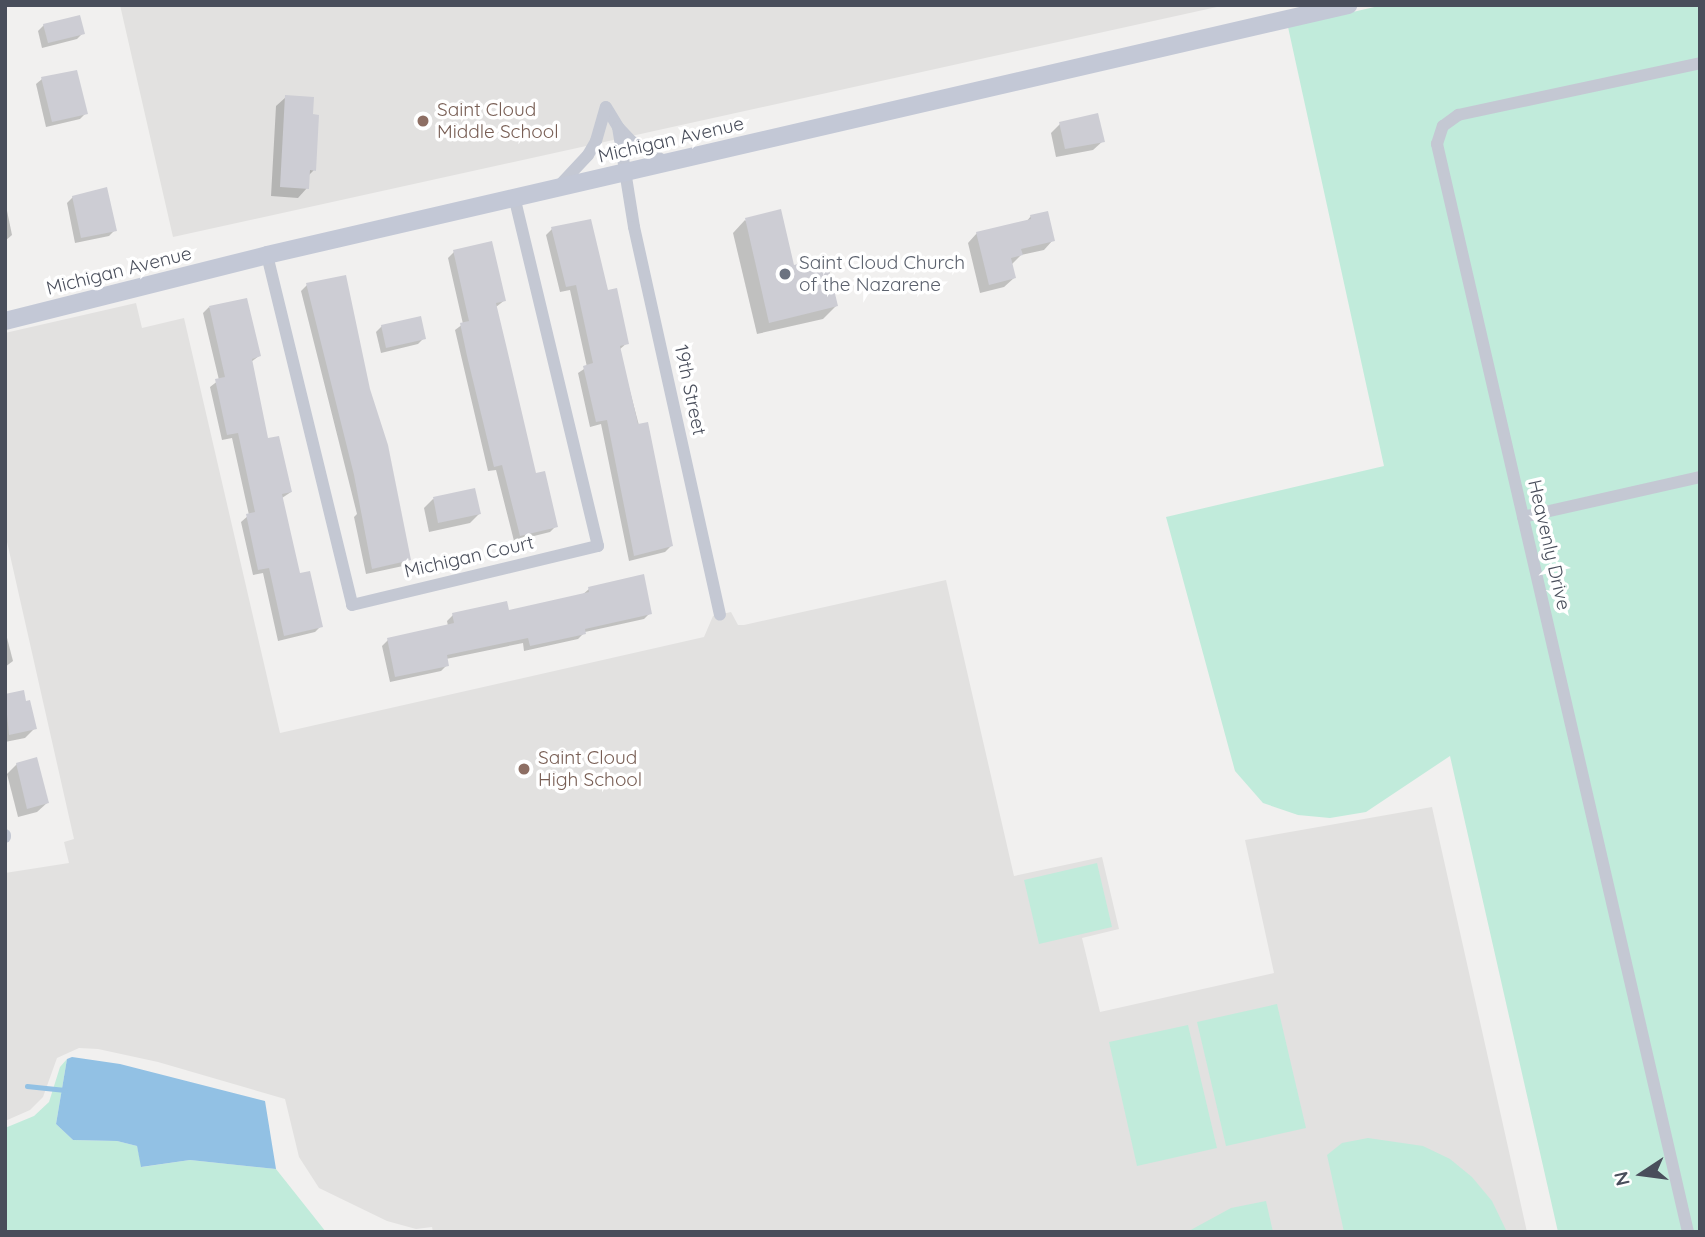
<!DOCTYPE html>
<style>
body{margin:0}
#map{position:relative;width:1705px;height:1237px;overflow:hidden;background:#f1f0ef;font-family:Quicksand,sans-serif}
div>[style]{position:absolute}
.education>*{inset:0;background:#e2e1e0}
.green>*{inset:0;background:#c1ebdb}
.water>*{inset:0;background:#92c1e4}
.shadow>*{inset:0;background:#0003}
.stream>*{height:4.5px;margin:-2.25px;padding:0 2.25px;transform-origin:2.25px;border-radius:2.25px;background:#92c1e4}
.building>*{inset:0;background:#cdcdd4}
.street>*{height:12px;margin:-6px;padding:0 6px;transform-origin:6px;border-radius:6px;background:#c4c8d3}
.secondary>*{height:18px;margin:-9px;padding:0 9px;transform-origin:9px;border-radius:9px;background:#c3c8d6}
.dots>*{width:19px;height:19px;translate:-50% -50%;box-sizing:border-box;border:4px solid #fff;border-radius:50%}
span{translate:-50% -50%;white-space:nowrap;text-align:center;line-height:1.15;-webkit-text-stroke:7px #fff;paint-order:stroke}
.education-label{font-size:19px;color:#785e54}
.left{translate:0 -50%;text-align:left}
.street-label{font-size:19px;color:#494e5b}
.worship-label{font-size:19px;color:#5b616d}
.frame{position:absolute;inset:0;border:7px solid #494e5b;pointer-events:none}
.north{position:absolute;left:1607px;top:1139px;width:70px;height:70px;-webkit-text-stroke:5px #fff;paint-order:stroke;rotate:257deg;font-size:19px;font-weight:700;line-height:28px;text-align:center;color:#494e5b}
.north::after{content:'';display:block;margin:auto;width:24px;height:32px;background:#494e5b;clip-path:polygon(50% 0,100% 100%,50% 72%,0 100%)}
</style>
<div id="map">
<div class="education">
<i style="clip-path:polygon(120px 5px,1226px 5px,173px 237px)"></i>
<i style="clip-path:polygon(136px 303px,142px 328px,184px 318px,280px 733px,704px 637px,713px 616px,731px 612px,738px 625px,744px 625px,946px 580px,1014px 876px,1102px 857px,1119px 929px,1082px 938px,1100px 1012px,1274px 973px,1245px 840px,1432px 807px,1527px 1232px,433px 1232px,432px 1227px,416px 1229px,387px 1221px,319px 1188px,299px 1157px,285px 1099px,158px 1062px,98px 1049px,79px 1048px,57px 1058px,43px 1097px,30px 1110px,5px 1121px,5px 873px,69px 863px,64px 842px,74px 839px,5px 533px,5px 333px)"></i>
</div>
<div class="green">
<i style="clip-path:polygon(1383px 5px,1700px 5px,1700px 1232px,1558px 1232px,1450px 756px,1366px 812px,1330px 818px,1298px 815px,1263px 803px,1235px 771px,1166px 517px,1384px 466px,1288px 27px)"></i>
<i style="clip-path:polygon(1097px 863px,1112px 927px,1039px 944px,1024px 880px)"></i>
<i style="clip-path:polygon(1277px 1004px,1306px 1128px,1226px 1146px,1197px 1022px)"></i>
<i style="clip-path:polygon(1188px 1025px,1217px 1148px,1137px 1166px,1109px 1042px)"></i>
<i style="clip-path:polygon(67px 1059px,56px 1124px,73px 1140px,117px 1141px,137px 1146px,142px 1167px,190px 1160px,276px 1169px,326px 1232px,5px 1232px,5px 1128px,34px 1116px,49px 1102px,60px 1067px)"></i>
<i style="clip-path:polygon(1368px 1138px,1423px 1146px,1450px 1159px,1472px 1177px,1492px 1201px,1507px 1232px,1344px 1232px,1327px 1155px,1342px 1143px)"></i>
<i style="clip-path:polygon(1266px 1201px,1273px 1232px,1187px 1232px,1231px 1208px)"></i>
</div>
<div class="water">
<i style="clip-path:polygon(72px 1057px,120px 1064px,265px 1101px,276px 1169px,190px 1160px,141px 1167px,137px 1146px,117px 1141px,73px 1140px,56px 1124px,67px 1059px)"></i>
</div>
<div class="shadow">
<i style="clip-path:polygon(44px 25px,83px 33px,77px 39px,42px 48px,38px 31px)"></i>
<i style="clip-path:polygon(42px 79px,86px 113px,80px 119px,46px 127px,36px 84px)"></i>
<i style="clip-path:polygon(286px 97px,314px 170px,308px 176px,307px 188px,298px 198px,271px 196px,276px 106px)"></i>
<i style="clip-path:polygon(1060px 124px,1103px 141px,1093px 150px,1056px 157px,1051px 133px)"></i>
<i style="clip-path:polygon(73px 197px,115px 230px,109px 236px,75px 243px,67px 203px)"></i>
<i style="clip-path:polygon(5px 201px,12px 235px,5px 241px)"></i>
<i style="clip-path:polygon(1031px 216px,1053px 240px,1044px 250px,1021px 255px,1012px 264px,1014px 278px,1004px 287px,980px 293px,968px 243px,977px 233px,1026px 222px)"></i>
<i style="clip-path:polygon(745px 220px,836px 306px,823px 319px,757px 334px,733px 233px)"></i>
<i style="clip-path:polygon(552px 229px,606px 292px,627px 343px,619px 350px,671px 546px,665px 552px,629px 561px,601px 424px,590px 427px,578px 373px,587px 367px,570px 290px,560px 292px,546px 235px)"></i>
<i style="clip-path:polygon(454px 252px,505px 300px,496px 307px,535px 476px,556px 526px,550px 532px,514px 541px,496px 470px,488px 471px,455px 330px,463px 324px,448px 258px)"></i>
<i style="clip-path:polygon(307px 285px,369px 389px,409px 560px,403px 566px,366px 574px,354px 517px,357px 514px,301px 291px)"></i>
<i style="clip-path:polygon(209px 307px,259px 356px,251px 362px,266px 441px,291px 492px,282px 498px,299px 575px,321px 626px,315px 632px,278px 641px,263px 573px,253px 575px,241px 522px,249px 515px,232px 438px,222px 440px,210px 387px,219px 380px,203px 313px)"></i>
<i style="clip-path:polygon(382px 326px,424px 338px,418px 344px,381px 353px,376px 332px)"></i>
<i style="clip-path:polygon(433px 499px,479px 514px,470px 523px,429px 532px,424px 508px)"></i>
<i style="clip-path:polygon(589px 589px,650px 613px,644px 619px,585px 632px,578px 639px,524px 651px,523px 643px,446px 659px,447px 665px,441px 671px,390px 682px,382px 646px,388px 640px,448px 626px,447px 621px,453px 615px,507px 612px,582px 595px)"></i>
<i style="clip-path:polygon(5px 630px,13px 661px,5px 667px)"></i>
<i style="clip-path:polygon(5px 696px,35px 728px,25px 738px,5px 742px)"></i>
<i style="clip-path:polygon(17px 764px,47px 803px,37px 812px,18px 817px,7px 774px)"></i>
</div>
<div class="stream">
<i style="left:27px;top:1086px;width:38px;rotate:6deg"></i>
</div>
<div class="building">
<i style="clip-path:polygon(80px 15px,85px 34px,48px 43px,43px 24px)"></i>
<i style="clip-path:polygon(77px 70px,88px 114px,52px 122px,41px 77px)"></i>
<i style="clip-path:polygon(285px 95px,314px 97px,313px 114px,319px 115px,316px 171px,310px 170px,309px 189px,280px 187px)"></i>
<i style="clip-path:polygon(1098px 113px,1105px 142px,1065px 149px,1059px 122px)"></i>
<i style="clip-path:polygon(107px 187px,117px 231px,81px 238px,72px 196px)"></i>
<i style="clip-path:polygon(781px 209px,794px 265px,826px 257px,838px 306px,769px 323px,745px 218px)"></i>
<i style="clip-path:polygon(1048px 211px,1055px 241px,1021px 249px,1023px 255px,1011px 258px,1016px 278px,989px 285px,976px 232px,1031px 219px,1030px 215px)"></i>
<i style="clip-path:polygon(591px 219px,608px 290px,617px 288px,629px 344px,620px 346px,638px 424px,648px 422px,673px 546px,634px 556px,607px 420px,596px 422px,583px 366px,593px 363px,576px 285px,566px 287px,551px 227px)"></i>
<i style="clip-path:polygon(492px 241px,506px 301px,496px 303px,507px 349px,536px 473px,545px 471px,558px 527px,520px 536px,502px 465px,494px 467px,467px 356px,460px 323px,469px 321px,453px 250px)"></i>
<i style="clip-path:polygon(346px 275px,370px 389px,388px 445px,411px 560px,372px 569px,354px 475px,306px 283px)"></i>
<i style="clip-path:polygon(247px 298px,261px 356px,252px 359px,268px 438px,279px 436px,292px 492px,282px 494px,292px 538px,300px 573px,310px 571px,323px 627px,284px 636px,269px 568px,258px 570px,246px 514px,255px 512px,238px 433px,227px 435px,215px 379px,225px 377px,209px 306px)"></i>
<i style="clip-path:polygon(421px 316px,426px 339px,386px 348px,381px 325px)"></i>
<i style="clip-path:polygon(475px 488px,481px 514px,438px 523px,433px 497px)"></i>
<i style="clip-path:polygon(644px 574px,652px 614px,585px 629px,586px 634px,530px 646px,528px 638px,447px 655px,449px 666px,395px 677px,387px 638px,454px 623px,452px 613px,507px 601px,509px 610px,589px 592px,588px 587px)"></i>
<i style="clip-path:polygon(24px 690px,26px 701px,30px 700px,37px 729px,9px 735px,5px 694px)"></i>
<i style="clip-path:polygon(37px 757px,49px 803px,27px 809px,16px 763px)"></i>
</div>
<div class="street">
<i style="left:606px;top:107px;width:23px;rotate:59deg"></i>
<i style="left:618px;top:127px;width:19px;rotate:47deg"></i>
<i style="left:631px;top:141px;width:42px;rotate:31.4deg"></i>
<i style="left:618px;top:127px;width:101px;rotate:80.9deg"></i>
<i style="left:634px;top:227px;width:397px;rotate:77.5deg"></i>
<i style="left:559px;top:186px;width:42px;rotate:-46.9deg"></i>
<i style="left:588px;top:155px;width:16px;rotate:-60deg"></i>
<i style="left:596px;top:141px;width:35px;rotate:-74deg"></i>
<i style="left:267px;top:255px;width:360px;rotate:76.3deg"></i>
<i style="left:352px;top:605px;width:253px;rotate:-13.5deg"></i>
<i style="left:598px;top:546px;width:357px;rotate:-103.5deg"></i>
<i style="left:1523px;top:517px;width:181px;rotate:-12.7deg"></i>
<i style="left:5px;top:835px;width:2px;rotate:90deg"></i>
<i style="left:1688px;top:1232px;width:1117px;rotate:-102.99deg"></i>
<i style="left:1437px;top:144px;width:19px;rotate:-72deg"></i>
<i style="left:1443px;top:126px;width:19px;rotate:-36deg"></i>
<i style="left:1458px;top:115px;width:248px;rotate:-12.1deg"></i>
</div>
<div class="secondary">
<i style="left:5px;top:321px;width:270px;rotate:-14.1deg"></i>
<i style="left:267px;top:255px;width:1110px;rotate:-13.02deg"></i>
</div>
<div class="dots">
<i style="left:423px;top:121px;background:#8d6e63"></i>
<i style="left:785px;top:274px;background:#6b7280"></i>
<i style="left:524px;top:769px;background:#8d6e63"></i>
</div>
<div class="education-label">
<span class="left" style="left:437px;top:121px">Saint Cloud<br>Middle School</span>
<span class="left" style="left:538px;top:769px">Saint Cloud<br>High School</span>
</div>
<div class="street-label">
<span style="left:671px;top:140px;rotate:-13deg">Michigan Avenue</span>
<span style="left:119px;top:271px;rotate:-14deg">Michigan Avenue</span>
<span style="left:690px;top:390px;rotate:78deg">19th Street</span>
<span style="left:1549px;top:545px;rotate:77deg">Heavenly Drive</span>
<span style="left:469px;top:557px;rotate:-13deg">Michigan Court</span>
</div>
<div class="worship-label">
<span class="left" style="left:799px;top:274px">Saint Cloud Church<br>of the Nazarene</span>
</div>
<div class="frame"></div>
<div class="north">N</div>
</div>
